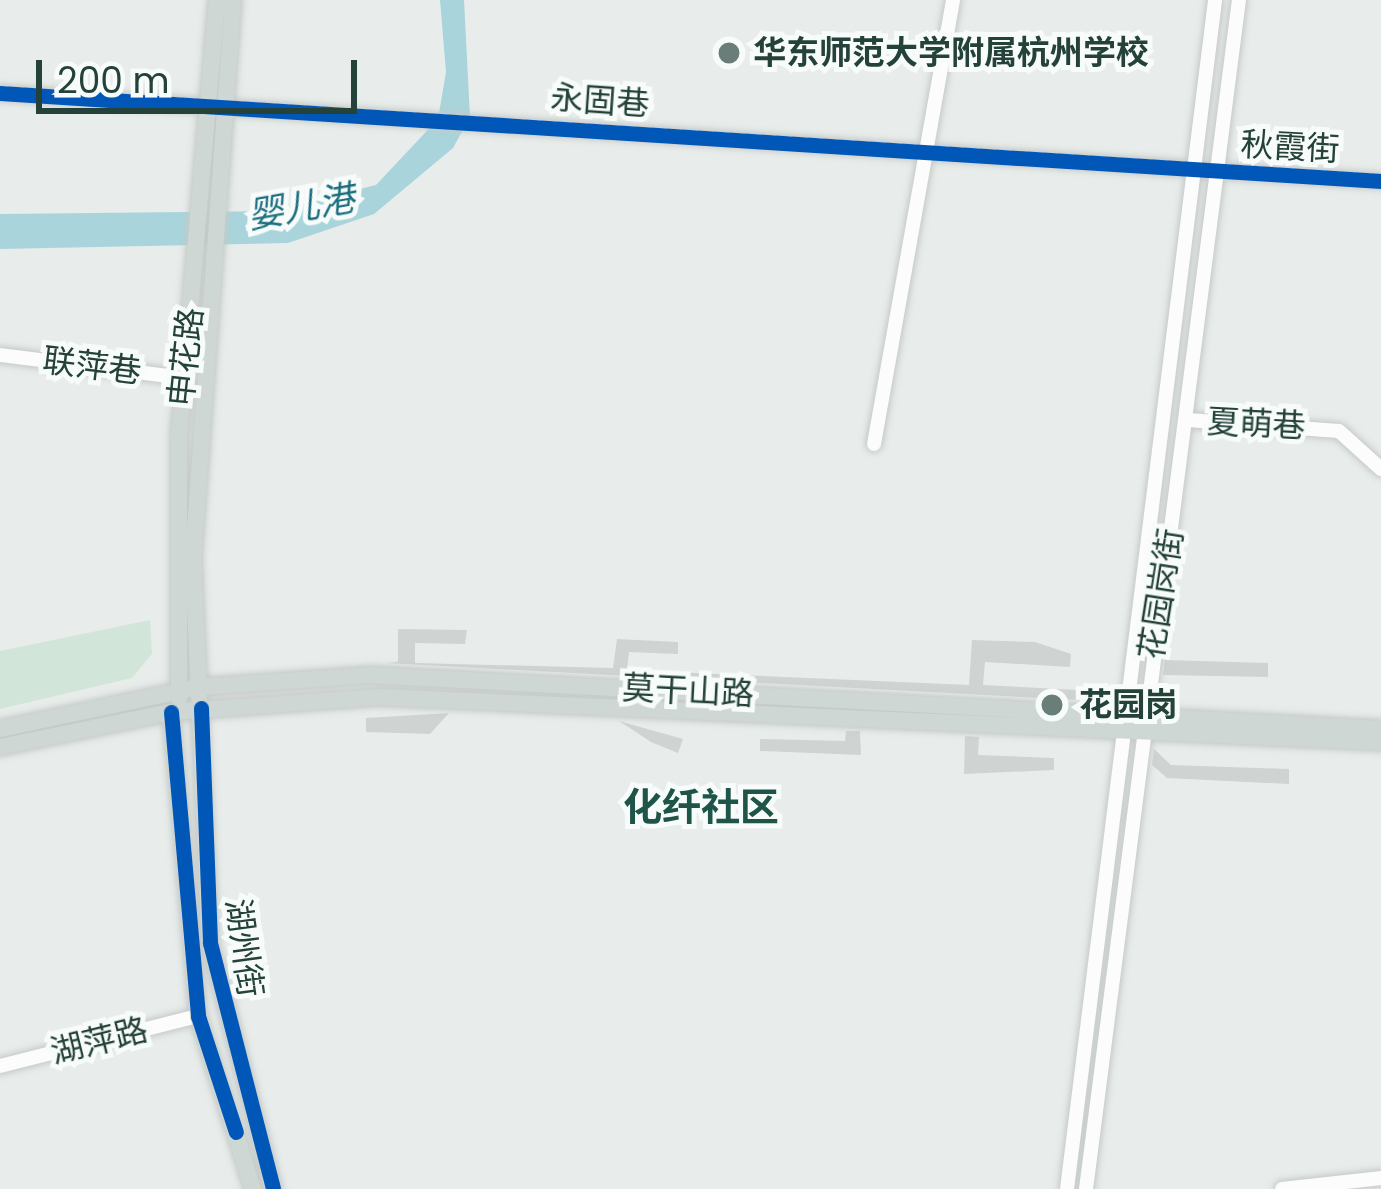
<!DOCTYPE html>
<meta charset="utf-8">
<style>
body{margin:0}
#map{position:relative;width:1381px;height:1189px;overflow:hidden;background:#e8edeb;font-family:Poppins,"Noto Sans SC",sans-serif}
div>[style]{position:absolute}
.green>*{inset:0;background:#d1e6d8}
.water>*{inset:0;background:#a9d4db}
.building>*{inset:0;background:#cfd4d2}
.roads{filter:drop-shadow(0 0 3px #c5cac8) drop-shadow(0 0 3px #c5cac8)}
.minor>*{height:14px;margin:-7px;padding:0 7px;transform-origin:7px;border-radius:7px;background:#fcfcfc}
.major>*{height:16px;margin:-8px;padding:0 8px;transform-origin:8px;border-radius:8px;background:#cfd7d5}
.cycleway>*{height:15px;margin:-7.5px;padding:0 7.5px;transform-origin:7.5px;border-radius:7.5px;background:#0057b8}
.dots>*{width:33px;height:33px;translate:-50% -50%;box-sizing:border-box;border:6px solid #f7fbf9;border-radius:50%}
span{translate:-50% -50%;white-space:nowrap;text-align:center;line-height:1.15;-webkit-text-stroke:10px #f7fbf9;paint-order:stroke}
.poi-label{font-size:33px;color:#24423a;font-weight:700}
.left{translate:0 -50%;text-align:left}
.street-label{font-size:33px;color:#24423a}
.water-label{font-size:36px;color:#1c6f80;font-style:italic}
.quarter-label{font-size:39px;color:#1f5548;font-weight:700}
.scale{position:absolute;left:36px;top:60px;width:321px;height:54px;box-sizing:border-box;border:6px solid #24423a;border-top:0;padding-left:15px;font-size:36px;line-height:42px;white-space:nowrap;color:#24423a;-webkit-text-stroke:9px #f7fbf9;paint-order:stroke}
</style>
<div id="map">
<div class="green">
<i style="clip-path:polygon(150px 620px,152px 654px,132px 678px,0 709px,0 651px)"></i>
</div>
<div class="water">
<i style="clip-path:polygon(440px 0,464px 0,470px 117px,453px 148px,374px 214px,288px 243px,0 249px,0 214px,273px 211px,376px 185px,438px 119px,446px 72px)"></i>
</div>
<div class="building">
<i style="clip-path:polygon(398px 629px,467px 630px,465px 644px,415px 643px,415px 663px,613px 668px,617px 639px,678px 642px,678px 654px,629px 652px,627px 670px,969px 685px,972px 640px,1035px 642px,1071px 654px,1070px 667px,985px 662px,983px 685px,1118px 692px,1116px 702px,385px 663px,398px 662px)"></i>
<i style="clip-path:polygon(1165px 660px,1268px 663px,1268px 677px,1163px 675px)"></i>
<i style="clip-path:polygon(449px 713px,430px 734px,366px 732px,366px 718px)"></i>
<i style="clip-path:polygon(619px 721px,683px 739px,678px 753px,651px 742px)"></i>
<i style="clip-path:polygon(846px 731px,860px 731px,861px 755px,760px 751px,760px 739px,845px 741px)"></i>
<i style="clip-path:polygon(965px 736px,979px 737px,978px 755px,1054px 758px,1054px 770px,964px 774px)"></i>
<i style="clip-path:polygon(1154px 749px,1171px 765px,1289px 769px,1289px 784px,1167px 778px,1152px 765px)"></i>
</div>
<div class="roads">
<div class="minor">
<i style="left:0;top:93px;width:1384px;rotate:3.65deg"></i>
<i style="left:0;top:355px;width:185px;rotate:7.1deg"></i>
<i style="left:1188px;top:420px;width:151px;rotate:4.2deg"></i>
<i style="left:1339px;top:431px;width:57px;rotate:42.1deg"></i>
<i style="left:874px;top:444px;width:451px;rotate:-79.9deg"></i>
<i style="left:0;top:1066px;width:204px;rotate:-14.2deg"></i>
<i style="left:1067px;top:1189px;width:1198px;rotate:-82.9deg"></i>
<i style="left:1086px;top:1189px;width:1199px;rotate:-82.67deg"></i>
<i style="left:1282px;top:1189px;width:100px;rotate:-6.3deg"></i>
</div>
<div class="major">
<i style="left:233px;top:0;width:559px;rotate:94.1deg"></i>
<i style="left:193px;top:558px;width:385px;rotate:87.5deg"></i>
<i style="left:210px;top:943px;width:254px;rotate:75.6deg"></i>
<i style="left:179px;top:698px;width:262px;rotate:-90deg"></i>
<i style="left:179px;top:436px;width:438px;rotate:-85deg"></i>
<i style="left:171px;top:712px;width:305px;rotate:84.9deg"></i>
<i style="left:198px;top:1016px;width:182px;rotate:72.4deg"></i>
<i style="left:0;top:729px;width:204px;rotate:-11.9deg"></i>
<i style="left:200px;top:687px;width:170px;rotate:-4deg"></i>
<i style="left:370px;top:675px;width:1012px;rotate:3.06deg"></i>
<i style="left:0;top:747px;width:175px;rotate:-11.6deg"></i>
<i style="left:171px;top:712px;width:208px;rotate:-4.1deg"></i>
<i style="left:378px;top:697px;width:1004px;rotate:2.57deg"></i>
</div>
</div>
<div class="cycleway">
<i style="left:0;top:93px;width:1384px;rotate:3.65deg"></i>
<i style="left:201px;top:708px;width:235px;rotate:87.8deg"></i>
<i style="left:210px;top:943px;width:254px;rotate:75.6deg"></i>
<i style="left:171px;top:712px;width:305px;rotate:84.9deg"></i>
<i style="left:198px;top:1016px;width:122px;rotate:71.9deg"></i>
</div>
<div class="dots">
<i style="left:729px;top:53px;background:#697e78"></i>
<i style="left:1052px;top:705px;background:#697e78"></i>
</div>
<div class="poi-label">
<span class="left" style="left:753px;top:53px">华东师范大学附属杭州学校</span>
<span class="left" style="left:1079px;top:705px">花园岗</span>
</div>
<div class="street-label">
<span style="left:600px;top:101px;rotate:4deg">永固巷</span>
<span style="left:1290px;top:147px;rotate:3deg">秋霞街</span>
<span style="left:186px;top:357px;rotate:-84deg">申花路</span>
<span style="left:92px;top:366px;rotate:7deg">联萍巷</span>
<span style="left:1256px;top:424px;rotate:3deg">夏萌巷</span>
<span style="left:1161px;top:594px;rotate:-81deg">花园岗街</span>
<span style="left:688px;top:691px;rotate:3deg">莫干山路</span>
<span style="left:244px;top:948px;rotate:82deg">湖州街</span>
<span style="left:99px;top:1041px;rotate:-14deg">湖萍路</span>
</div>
<div class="water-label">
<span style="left:301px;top:207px;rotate:-10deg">婴儿港</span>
</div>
<div class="quarter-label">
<span style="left:701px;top:808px">化纤社区</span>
</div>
<div class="scale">200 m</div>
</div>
